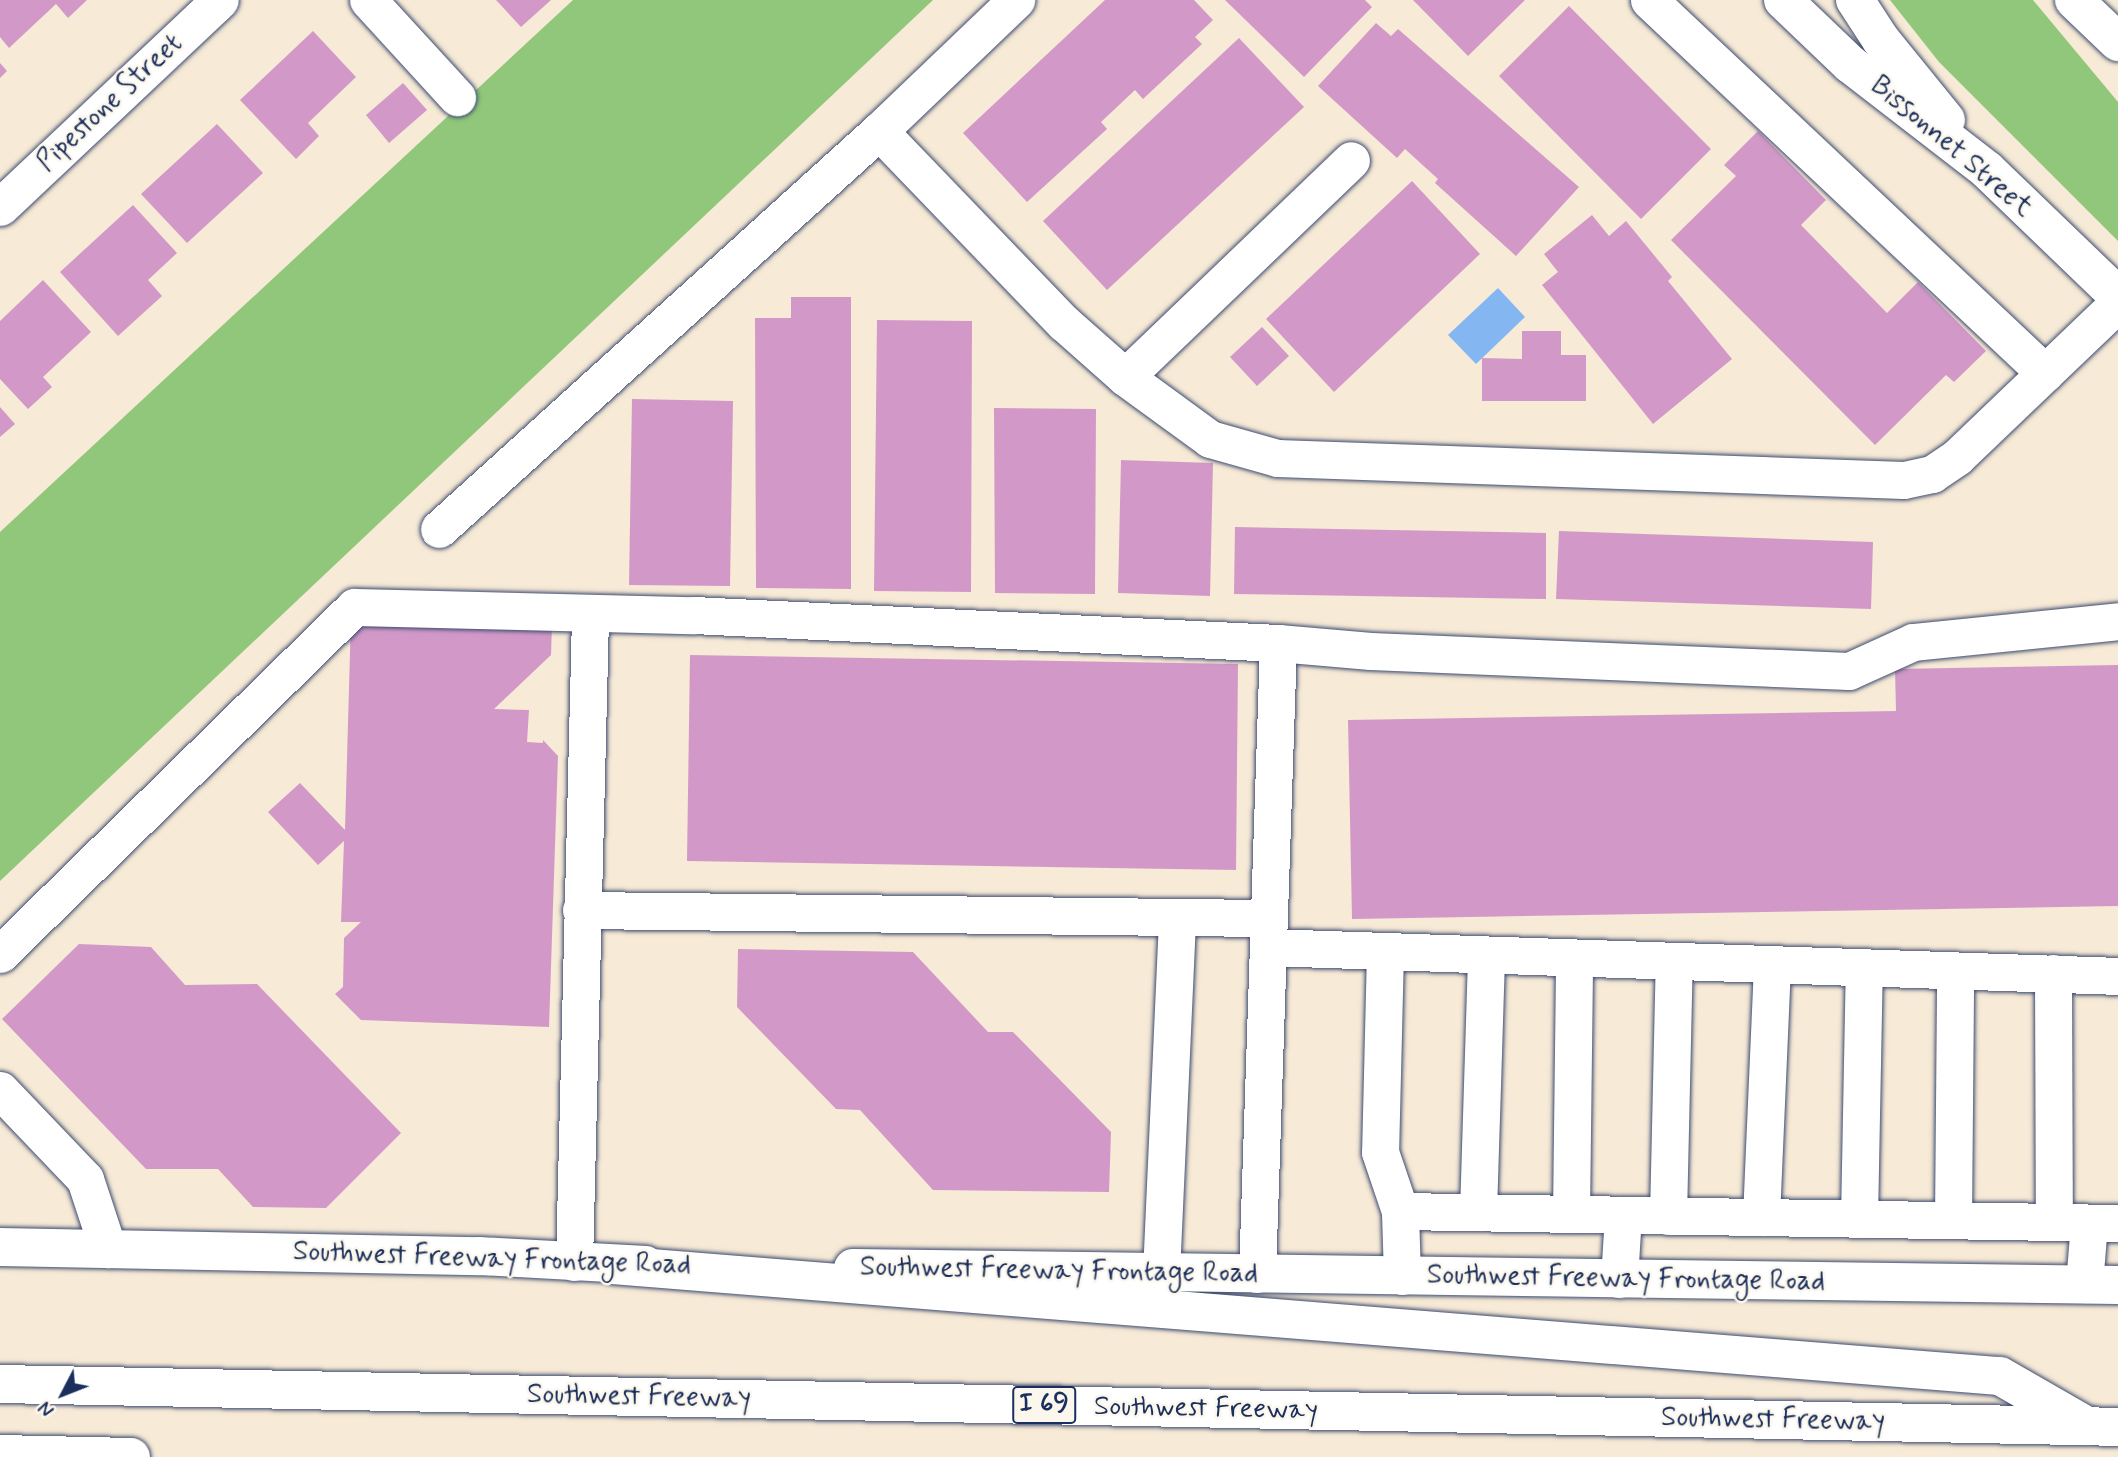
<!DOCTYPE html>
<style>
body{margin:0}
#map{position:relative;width:2118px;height:1457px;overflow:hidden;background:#f7ead6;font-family:Mynerve,sans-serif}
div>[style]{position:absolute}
.green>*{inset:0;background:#90c77a}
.water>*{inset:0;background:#84b7f1}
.building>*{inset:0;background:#d299c8}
.roads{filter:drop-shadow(0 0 2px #3c4b70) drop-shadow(0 0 2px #3c4b70)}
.minor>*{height:37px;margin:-18.5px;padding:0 18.5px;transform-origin:18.5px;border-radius:18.5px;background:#fff}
.major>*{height:38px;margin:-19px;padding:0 19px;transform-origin:19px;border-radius:19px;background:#fff}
.highway>*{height:38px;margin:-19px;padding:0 19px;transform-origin:19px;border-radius:19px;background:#fff}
span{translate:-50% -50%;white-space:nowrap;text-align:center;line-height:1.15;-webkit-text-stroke:5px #fbf7ec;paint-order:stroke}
.shield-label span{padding:2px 5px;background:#fbf7ec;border:2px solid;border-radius:5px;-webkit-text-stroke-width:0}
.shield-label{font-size:26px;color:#1b2f5e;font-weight:700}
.street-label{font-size:28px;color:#1b2f5e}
.north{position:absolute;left:28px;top:1359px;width:70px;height:70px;-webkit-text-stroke:5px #fbf7ec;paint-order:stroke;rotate:228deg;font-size:19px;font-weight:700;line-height:28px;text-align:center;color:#1b2f5e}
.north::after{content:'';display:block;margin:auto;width:24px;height:32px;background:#1b2f5e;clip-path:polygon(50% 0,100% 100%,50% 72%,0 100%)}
</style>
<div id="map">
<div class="green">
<i style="clip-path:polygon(573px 0,933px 0,0 881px,0 532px)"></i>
<i style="clip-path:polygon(1890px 0,2033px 0,2118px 102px,2118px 241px,1939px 62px)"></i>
</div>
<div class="water">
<i style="clip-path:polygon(1498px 288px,1525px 317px,1476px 364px,1448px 335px)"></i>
</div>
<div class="building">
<i style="clip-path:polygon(0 0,87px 0,68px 18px,56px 4px,9px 48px,0 37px)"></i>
<i style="clip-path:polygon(496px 0,551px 0,521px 27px)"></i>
<i style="clip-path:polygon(1105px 0,1194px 0,1213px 20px,1195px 37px,1202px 44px,1143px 99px,1135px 90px,1101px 122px,1107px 129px,1027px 202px,963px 133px)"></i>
<i style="clip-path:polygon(1225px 0,1365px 0,1372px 7px,1304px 77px)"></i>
<i style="clip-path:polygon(1413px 0,1525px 0,1468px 56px)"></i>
<i style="clip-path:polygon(1569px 6px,1711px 149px,1641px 219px,1499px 76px)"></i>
<i style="clip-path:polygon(1376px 23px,1391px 36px,1398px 29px,1579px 187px,1516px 256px,1435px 183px,1438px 179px,1405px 149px,1397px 158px,1318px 86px)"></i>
<i style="clip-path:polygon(313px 31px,356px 77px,308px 123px,319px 136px,296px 159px,240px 100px)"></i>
<i style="clip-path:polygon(1239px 38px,1304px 107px,1107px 290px,1043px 221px)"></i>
<i style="clip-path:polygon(0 63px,7px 71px,0 78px)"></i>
<i style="clip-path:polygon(403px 83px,427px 110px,389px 143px,366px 115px)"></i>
<i style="clip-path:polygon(217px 124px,263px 173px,187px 243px,141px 194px)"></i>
<i style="clip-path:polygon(1758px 131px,1826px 200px,1801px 225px,1887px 313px,1918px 282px,1986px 351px,1954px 382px,1946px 375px,1875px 445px,1671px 240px,1736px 176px,1724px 165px)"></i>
<i style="clip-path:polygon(1412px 181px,1480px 254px,1334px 392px,1266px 319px)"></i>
<i style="clip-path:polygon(133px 205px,177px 253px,148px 280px,162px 296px,118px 336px,60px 272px)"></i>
<i style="clip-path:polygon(1592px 215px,1609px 236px,1626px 221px,1672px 277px,1668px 281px,1732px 359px,1653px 424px,1542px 285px,1558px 272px,1544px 254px)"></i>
<i style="clip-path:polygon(43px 280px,91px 332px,43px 377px,52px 387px,28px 409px,0 379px,0 321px)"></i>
<i style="clip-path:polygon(791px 297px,851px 297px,851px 589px,756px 588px,755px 318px,791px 318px)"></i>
<i style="clip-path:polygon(877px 320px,972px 321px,971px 592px,874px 591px)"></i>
<i style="clip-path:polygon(1262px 327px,1289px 356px,1257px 386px,1230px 357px)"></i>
<i style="clip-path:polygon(1522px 331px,1561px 331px,1561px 355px,1586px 355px,1586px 401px,1482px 401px,1482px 358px,1522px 359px)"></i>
<i style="clip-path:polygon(632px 399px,733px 401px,730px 586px,629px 585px)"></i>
<i style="clip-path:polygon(0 407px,15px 424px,0 437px)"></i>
<i style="clip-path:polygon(994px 408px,1096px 409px,1095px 594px,995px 593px)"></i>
<i style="clip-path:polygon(1121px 460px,1213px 463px,1210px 596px,1118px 593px)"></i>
<i style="clip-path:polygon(1235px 527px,1546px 533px,1546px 599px,1234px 594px)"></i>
<i style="clip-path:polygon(1559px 531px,1873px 542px,1871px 609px,1556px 599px)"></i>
<i style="clip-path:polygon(351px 617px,552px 624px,551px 655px,494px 709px,529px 710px,527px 742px,543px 743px,543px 740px,558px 756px,549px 1027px,361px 1020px,335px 994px,343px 987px,344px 938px,361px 922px,341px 922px,344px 841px,318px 865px,268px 812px,300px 783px,345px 830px)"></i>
<i style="clip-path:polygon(690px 655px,1238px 664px,1236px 870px,687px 861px)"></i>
<i style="clip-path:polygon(2118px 665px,2118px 906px,1352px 919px,1348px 720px,1896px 711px,1895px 669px)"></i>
<i style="clip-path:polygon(79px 944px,151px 947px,185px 985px,257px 984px,401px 1133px,326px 1208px,253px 1207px,218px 1169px,146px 1169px,2px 1019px)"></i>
<i style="clip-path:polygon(738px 949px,913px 952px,988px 1032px,1013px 1032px,1111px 1132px,1109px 1192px,933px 1190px,860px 1110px,836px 1109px,737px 1007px)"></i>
</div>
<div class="roads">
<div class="minor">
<i style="left:368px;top:0;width:132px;rotate:47.5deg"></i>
<i style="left:1649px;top:0;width:544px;rotate:43.29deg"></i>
<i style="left:879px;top:131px;width:267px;rotate:46.1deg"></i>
<i style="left:1064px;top:323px;width:81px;rotate:41.5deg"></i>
<i style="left:1125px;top:377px;width:105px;rotate:36.1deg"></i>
<i style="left:1210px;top:439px;width:70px;rotate:15.8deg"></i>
<i style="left:1277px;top:458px;width:627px;rotate:2.01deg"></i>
<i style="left:1904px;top:480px;width:29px;rotate:-12deg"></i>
<i style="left:1932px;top:474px;width:30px;rotate:-34deg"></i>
<i style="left:1957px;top:457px;width:223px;rotate:-43.7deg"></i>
<i style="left:0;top:207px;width:302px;rotate:-43.3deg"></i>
<i style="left:1125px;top:377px;width:313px;rotate:-43.8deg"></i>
<i style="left:439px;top:529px;width:593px;rotate:-42.13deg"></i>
<i style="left:879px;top:131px;width:190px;rotate:-43.7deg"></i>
<i style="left:581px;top:910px;width:688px;rotate:0.67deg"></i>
<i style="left:1268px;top:947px;width:850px;rotate:1.95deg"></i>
<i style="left:1385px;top:951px;width:201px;rotate:91.4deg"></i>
<i style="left:1380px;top:1152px;width:62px;rotate:71.3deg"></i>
<i style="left:0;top:954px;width:496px;rotate:-44.4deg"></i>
<i style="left:354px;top:607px;width:339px;rotate:1.4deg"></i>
<i style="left:693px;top:615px;width:586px;rotate:2.74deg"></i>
<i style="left:2053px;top:973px;width:249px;rotate:89.8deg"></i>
<i style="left:0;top:1090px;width:123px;rotate:46.3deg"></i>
<i style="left:85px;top:1179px;width:74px;rotate:71.8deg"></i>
<i style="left:1478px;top:1212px;width:257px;rotate:-88.2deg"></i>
<i style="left:1571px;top:1214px;width:256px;rotate:-89.3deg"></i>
<i style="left:1668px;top:1216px;width:255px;rotate:-88.7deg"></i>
<i style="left:1761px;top:1217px;width:253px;rotate:-87.5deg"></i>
<i style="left:1859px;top:1219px;width:252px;rotate:-88.9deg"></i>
<i style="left:1953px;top:1220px;width:249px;rotate:-89.5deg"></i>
<i style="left:574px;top:1262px;width:646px;rotate:-88.58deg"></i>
<i style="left:1161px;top:1273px;width:356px;rotate:-87.4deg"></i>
<i style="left:1257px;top:1274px;width:631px;rotate:-88.09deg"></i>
<i style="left:1278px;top:643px;width:93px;rotate:4.9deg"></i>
<i style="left:1371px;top:651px;width:478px;rotate:2.4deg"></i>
<i style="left:1849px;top:671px;width:70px;rotate:-24.4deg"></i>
<i style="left:1913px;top:642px;width:206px;rotate:-5.8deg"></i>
<i style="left:1402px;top:1276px;width:65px;rotate:-91.8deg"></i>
<i style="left:1400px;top:1211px;width:718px;rotate:0.96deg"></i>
<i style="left:1619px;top:1279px;width:64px;rotate:-86.4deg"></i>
<i style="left:2084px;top:1284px;width:61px;rotate:-85.3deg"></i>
</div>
<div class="major">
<i style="left:1783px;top:0;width:93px;rotate:43.7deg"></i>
<i style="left:1850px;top:64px;width:173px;rotate:37.7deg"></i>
<i style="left:1987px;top:170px;width:182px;rotate:43.9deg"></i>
<i style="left:1855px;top:0;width:48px;rotate:57deg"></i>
<i style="left:1881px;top:40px;width:103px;rotate:50.9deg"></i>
<i style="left:2074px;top:0;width:61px;rotate:43.7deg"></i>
<i style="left:0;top:1247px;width:479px;rotate:1.1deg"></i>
<i style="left:479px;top:1256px;width:167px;rotate:3.1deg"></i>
<i style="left:853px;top:1268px;width:1265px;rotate:0.77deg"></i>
</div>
<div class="highway">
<i style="left:613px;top:1265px;width:1391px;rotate:4.58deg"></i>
<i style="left:2000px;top:1376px;width:100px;rotate:29.9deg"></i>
<i style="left:0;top:1384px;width:2118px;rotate:1.16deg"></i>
<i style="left:0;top:1454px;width:131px;rotate:1.3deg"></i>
</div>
</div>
<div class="shield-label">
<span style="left:1044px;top:1405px">I 69</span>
</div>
<div class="street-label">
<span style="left:110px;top:103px;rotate:-43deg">Pipestone Street</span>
<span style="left:1951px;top:147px;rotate:40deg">Bissonnet Street</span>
<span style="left:492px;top:1259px;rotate:2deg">Southwest Freeway Frontage Road</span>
<span style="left:1059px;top:1271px;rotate:1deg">Southwest Freeway Frontage Road</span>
<span style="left:1626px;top:1279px;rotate:1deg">Southwest Freeway Frontage Road</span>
<span style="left:639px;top:1397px;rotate:1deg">Southwest Freeway</span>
<span style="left:1206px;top:1409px;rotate:1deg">Southwest Freeway</span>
<span style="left:1773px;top:1420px;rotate:1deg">Southwest Freeway</span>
</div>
<div class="north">N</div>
</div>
